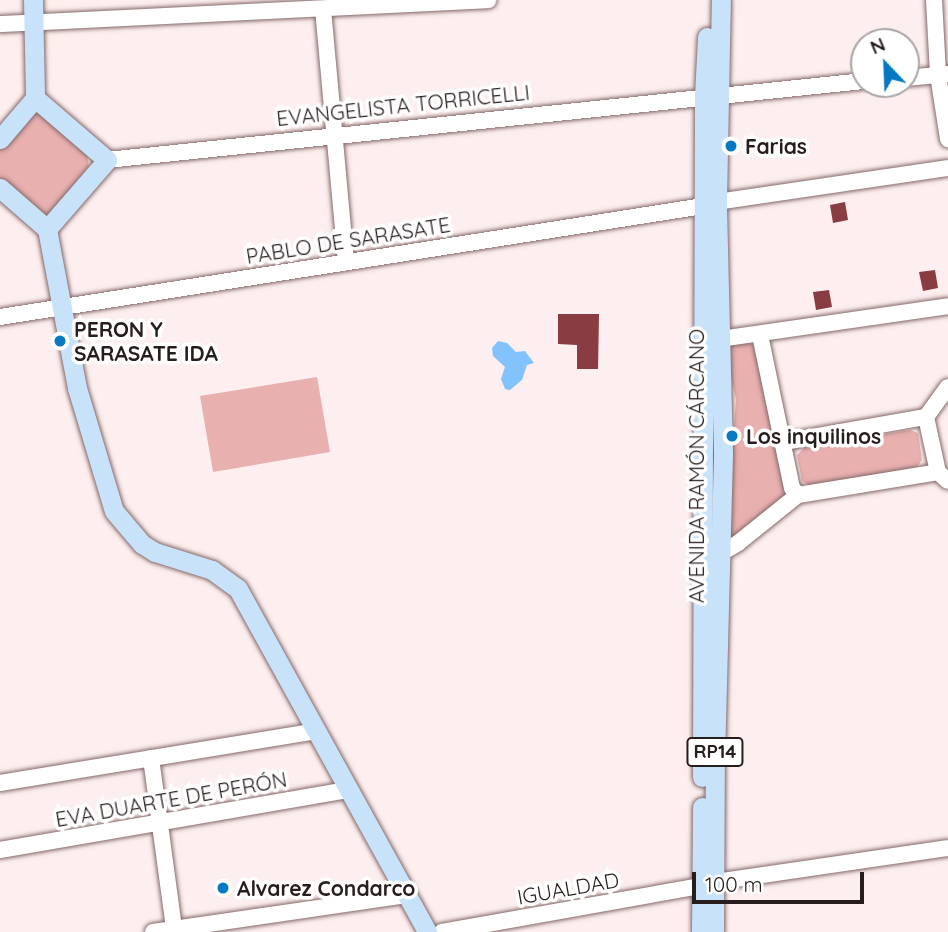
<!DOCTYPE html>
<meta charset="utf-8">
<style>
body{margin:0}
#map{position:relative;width:948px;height:932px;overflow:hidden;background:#fdefef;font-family:Quicksand,sans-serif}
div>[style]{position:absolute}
.green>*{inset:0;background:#e9b0b0}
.water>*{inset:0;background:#83c3fd}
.building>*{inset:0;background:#893c41}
.roads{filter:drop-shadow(0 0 2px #846868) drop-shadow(0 0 2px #846868)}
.minor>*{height:16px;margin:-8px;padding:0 8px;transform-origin:8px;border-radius:8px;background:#fff}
.major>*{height:19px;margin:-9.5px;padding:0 9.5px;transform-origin:9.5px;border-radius:9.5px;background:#c8e2fa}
.dots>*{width:19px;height:19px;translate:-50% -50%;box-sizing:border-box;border:4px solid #fff;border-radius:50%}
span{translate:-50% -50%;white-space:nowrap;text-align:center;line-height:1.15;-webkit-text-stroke:7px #fff;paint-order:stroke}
.shield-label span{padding:2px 5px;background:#fff;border:2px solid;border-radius:5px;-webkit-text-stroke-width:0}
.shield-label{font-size:19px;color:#281d1d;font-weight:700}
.street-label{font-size:21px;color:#281d1d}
.poi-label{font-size:21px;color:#281d1d;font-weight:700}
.left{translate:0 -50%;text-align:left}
.north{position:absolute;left:850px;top:28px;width:70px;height:70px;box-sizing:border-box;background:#fff;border:2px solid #a9a5a5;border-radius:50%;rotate:337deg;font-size:19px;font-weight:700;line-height:28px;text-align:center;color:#281d1d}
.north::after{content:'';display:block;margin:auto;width:24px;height:32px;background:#0779c3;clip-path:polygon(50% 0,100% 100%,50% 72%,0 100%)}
.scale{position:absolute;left:692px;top:872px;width:172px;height:32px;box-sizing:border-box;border:4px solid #281d1d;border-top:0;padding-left:9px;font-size:21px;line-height:24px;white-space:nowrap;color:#281d1d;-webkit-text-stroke:5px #fff;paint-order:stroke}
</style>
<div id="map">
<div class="green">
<i style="clip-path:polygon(41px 113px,87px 155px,89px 166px,51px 216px,43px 218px,0 180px,0 149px,29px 115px)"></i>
<i style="clip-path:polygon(748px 343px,754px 345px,786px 493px,785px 501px,732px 539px,727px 527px,736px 399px,730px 374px,730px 346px)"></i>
<i style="clip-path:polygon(317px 377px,330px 452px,213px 472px,200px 396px)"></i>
<i style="clip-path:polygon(910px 430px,918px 433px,922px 460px,917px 467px,810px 486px,802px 481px,797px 455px,804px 448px)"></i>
</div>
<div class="water">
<i style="clip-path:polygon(498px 341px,507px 343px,516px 352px,525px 351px,534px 363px,527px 365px,522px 380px,510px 390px,505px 389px,501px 379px,505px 367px,493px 356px,492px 348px)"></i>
</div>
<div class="building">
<i style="clip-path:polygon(845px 202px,848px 220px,833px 223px,830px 205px)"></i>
<i style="clip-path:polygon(935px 270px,938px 288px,923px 291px,919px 272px)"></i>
<i style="clip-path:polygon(829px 290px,832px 307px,816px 310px,813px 292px)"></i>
<i style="clip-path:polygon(558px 314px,599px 314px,598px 369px,577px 369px,577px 345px,558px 344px)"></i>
</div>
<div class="roads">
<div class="minor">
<i style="left:934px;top:0;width:75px;rotate:86.9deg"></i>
<i style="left:938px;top:75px;width:65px;rotate:81.1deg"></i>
<i style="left:323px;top:9px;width:254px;rotate:84.8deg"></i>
<i style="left:0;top:24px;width:489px;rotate:-2.8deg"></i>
<i style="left:906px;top:78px;width:42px;rotate:-5.4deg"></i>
<i style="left:107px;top:160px;width:761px;rotate:-5.96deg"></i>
<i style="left:717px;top:202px;width:233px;rotate:-8.4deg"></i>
<i style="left:0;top:317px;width:712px;rotate:-8.97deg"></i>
<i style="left:760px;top:335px;width:156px;rotate:78.2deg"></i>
<i style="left:792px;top:488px;width:9px;rotate:49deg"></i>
<i style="left:720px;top:339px;width:230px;rotate:-8.2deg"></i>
<i style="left:926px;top:417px;width:56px;rotate:77.7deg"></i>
<i style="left:938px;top:472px;width:13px;rotate:42deg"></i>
<i style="left:784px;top:442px;width:144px;rotate:-10deg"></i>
<i style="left:926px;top:417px;width:37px;rotate:-54deg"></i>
<i style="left:710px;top:553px;width:11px"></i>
<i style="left:721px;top:553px;width:20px;rotate:-30deg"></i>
<i style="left:738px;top:543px;width:77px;rotate:-38.7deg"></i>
<i style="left:798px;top:495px;width:142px;rotate:-9.3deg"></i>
<i style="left:151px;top:758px;width:173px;rotate:82.3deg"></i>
<i style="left:0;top:783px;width:322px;rotate:-9.3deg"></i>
<i style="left:0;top:850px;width:354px;rotate:-9.8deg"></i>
<i style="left:715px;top:882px;width:235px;rotate:-8.3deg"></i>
<i style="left:153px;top:932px;width:256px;rotate:-8.3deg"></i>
<i style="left:442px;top:932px;width:263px;rotate:-10.1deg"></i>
</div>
<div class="major">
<i style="left:33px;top:0;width:98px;rotate:88.8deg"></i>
<i style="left:35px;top:98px;width:95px;rotate:40.7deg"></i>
<i style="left:107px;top:160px;width:91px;rotate:131deg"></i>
<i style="left:0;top:139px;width:54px;rotate:-49.5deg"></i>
<i style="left:0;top:188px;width:62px;rotate:41.1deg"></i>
<i style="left:47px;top:229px;width:162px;rotate:79.3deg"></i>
<i style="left:77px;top:388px;width:128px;rotate:73.3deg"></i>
<i style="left:114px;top:511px;width:43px;rotate:49.7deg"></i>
<i style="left:142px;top:544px;width:15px;rotate:32deg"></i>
<i style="left:155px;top:552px;width:60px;rotate:17.5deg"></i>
<i style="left:212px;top:570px;width:32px;rotate:36deg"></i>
<i style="left:238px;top:589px;width:392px;rotate:61.1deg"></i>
<i style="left:702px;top:777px;width:681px;rotate:-89.83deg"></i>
<i style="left:704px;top:96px;width:59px;rotate:-87.1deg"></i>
<i style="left:701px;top:932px;width:125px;rotate:-89.5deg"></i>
<i style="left:714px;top:932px;width:172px;rotate:-89.7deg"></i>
<i style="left:715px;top:760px;width:307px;rotate:-88.5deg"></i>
<i style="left:723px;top:453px;width:251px;rotate:-91.4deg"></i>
<i style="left:717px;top:202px;width:202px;rotate:-88.9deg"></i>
</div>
</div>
<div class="dots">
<i style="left:731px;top:146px;background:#0779c3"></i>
<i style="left:60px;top:341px;background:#0779c3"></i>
<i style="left:732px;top:436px;background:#0779c3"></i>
<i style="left:223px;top:888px;background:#0779c3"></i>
</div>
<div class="shield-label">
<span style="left:715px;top:752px">RP14</span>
</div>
<div class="street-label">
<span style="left:403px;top:105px;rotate:-6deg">EVANGELISTA TORRICELLI</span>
<span style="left:348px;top:240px;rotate:-9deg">PABLO DE SARASATE</span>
<span style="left:696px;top:466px;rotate:-90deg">AVENIDA RAMÓN CÁRCANO</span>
<span style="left:171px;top:799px;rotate:-10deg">EVA DUARTE DE PERÓN</span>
<span style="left:568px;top:888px;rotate:-10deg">IGUALDAD</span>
</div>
<div class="poi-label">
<span class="left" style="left:745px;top:146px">Farias</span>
<span class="left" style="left:74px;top:341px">PERON Y<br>SARASATE IDA</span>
<span class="left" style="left:746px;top:436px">Los inquilinos</span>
<span class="left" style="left:237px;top:888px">Alvarez Condarco</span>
</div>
<div class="north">N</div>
<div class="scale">100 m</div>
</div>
